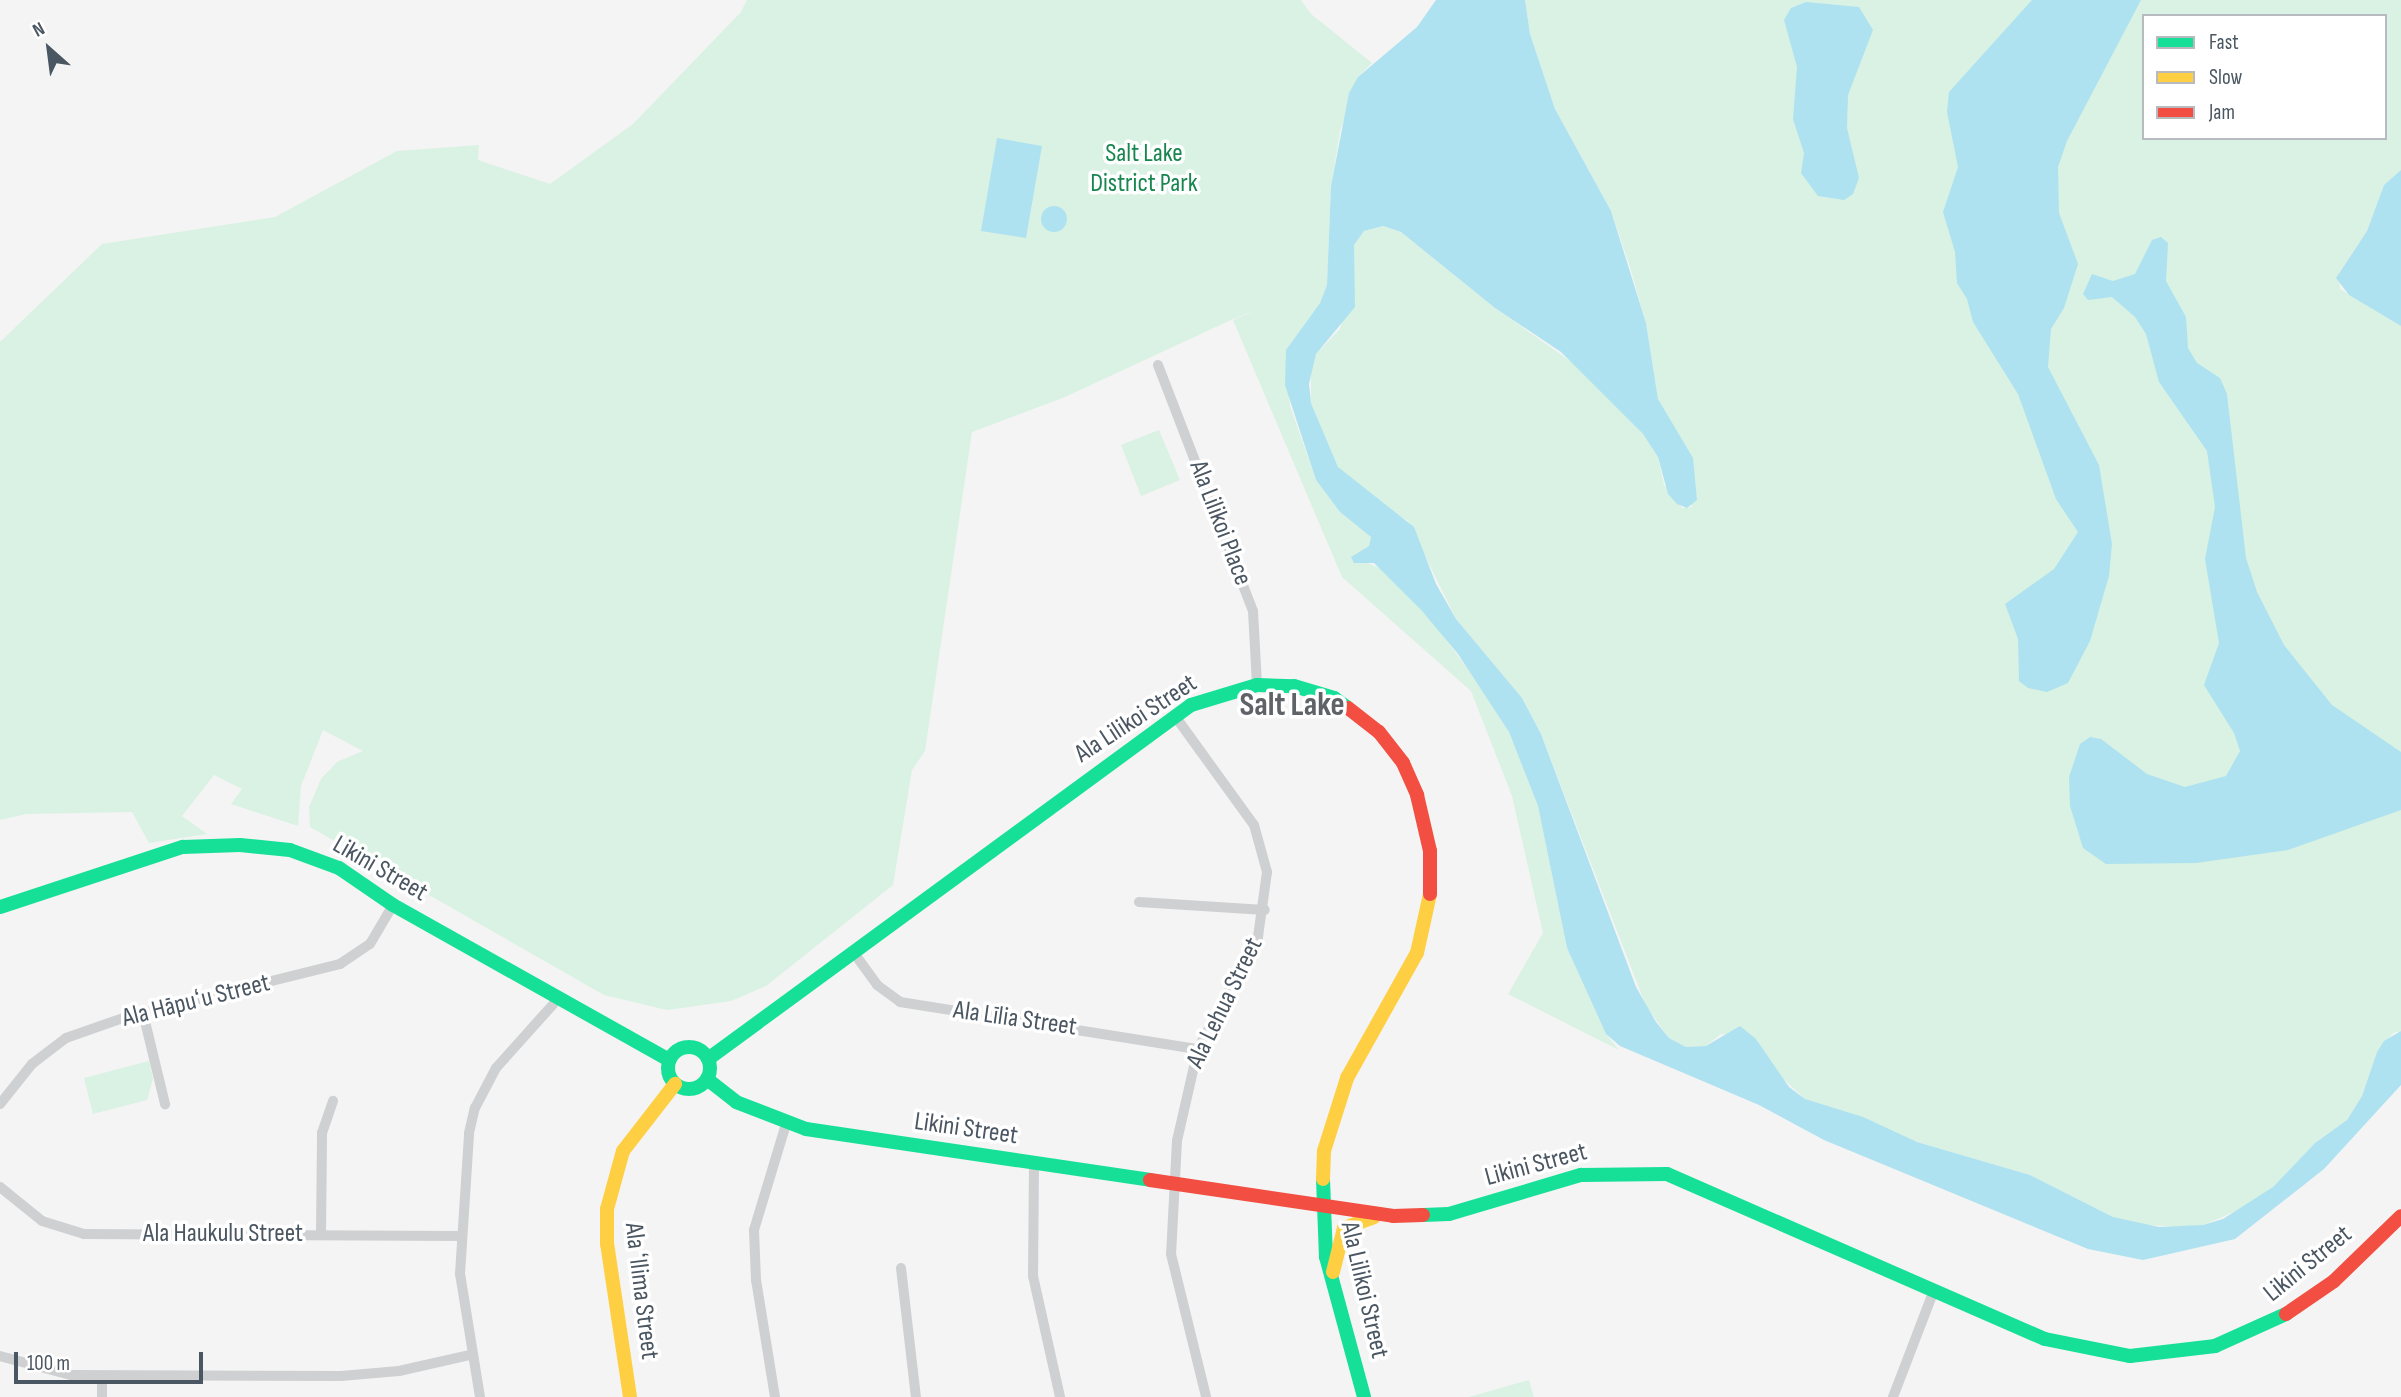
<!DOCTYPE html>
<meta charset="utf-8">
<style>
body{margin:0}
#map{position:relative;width:2401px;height:1397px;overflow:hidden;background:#f4f4f4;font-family:"Sofia Sans Condensed",sans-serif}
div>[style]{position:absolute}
.green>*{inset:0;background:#d9f2e3}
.water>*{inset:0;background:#aee2f0}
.round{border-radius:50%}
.street>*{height:10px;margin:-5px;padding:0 5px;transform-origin:5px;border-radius:5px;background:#ced0d2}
.fast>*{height:14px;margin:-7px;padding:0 7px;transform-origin:7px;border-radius:7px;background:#16e098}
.fast>.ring{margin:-7px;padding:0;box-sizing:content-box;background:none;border:14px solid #16e098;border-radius:50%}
.slow>*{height:14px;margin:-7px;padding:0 7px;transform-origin:7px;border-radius:7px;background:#ffcf43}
.jam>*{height:14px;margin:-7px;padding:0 7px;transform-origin:7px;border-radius:7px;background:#f24e42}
span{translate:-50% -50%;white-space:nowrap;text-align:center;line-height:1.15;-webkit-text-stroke:7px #fff;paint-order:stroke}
.park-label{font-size:26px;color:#17864f}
.street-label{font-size:26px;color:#4a5661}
.district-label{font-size:33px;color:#5f6368;font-weight:700}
.legend{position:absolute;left:2142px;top:14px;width:245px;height:126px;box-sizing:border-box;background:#fff;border:2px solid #b7bbc0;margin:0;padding:9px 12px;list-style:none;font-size:21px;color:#4a5661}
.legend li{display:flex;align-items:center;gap:14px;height:35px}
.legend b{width:35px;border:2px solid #b7bbc0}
.north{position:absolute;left:14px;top:14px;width:70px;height:70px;-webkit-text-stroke:5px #fff;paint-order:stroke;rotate:332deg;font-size:19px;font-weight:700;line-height:28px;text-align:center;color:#4a5661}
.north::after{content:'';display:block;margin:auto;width:24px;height:32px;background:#4a5661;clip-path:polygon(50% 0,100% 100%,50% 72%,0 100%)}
.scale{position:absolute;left:14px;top:1352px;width:189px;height:32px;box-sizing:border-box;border:4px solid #4a5661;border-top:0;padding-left:9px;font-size:21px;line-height:24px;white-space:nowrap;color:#4a5661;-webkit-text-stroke:5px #fff;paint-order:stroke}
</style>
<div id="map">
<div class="green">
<i style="clip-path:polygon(747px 0,1301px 0,1311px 14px,1372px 63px,1358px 77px,1340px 131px,1331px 187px,1327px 285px,1320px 303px,1286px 350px,1290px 406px,1316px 480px,1340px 512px,1371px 537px,1369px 546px,1352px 557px,1382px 569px,1435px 625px,1490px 699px,1509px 732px,1538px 806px,1567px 948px,1606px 1034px,1619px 1050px,1508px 994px,1543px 933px,1512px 796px,1471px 691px,1342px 577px,1233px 320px,1259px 309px,1233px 319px,1065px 397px,972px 432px,925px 751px,912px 770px,893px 885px,766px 986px,731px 1001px,667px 1010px,604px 995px,310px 827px,309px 807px,321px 779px,337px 762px,363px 751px,323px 730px,301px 786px,298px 826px,231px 804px,242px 789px,214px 775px,182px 816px,207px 834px,149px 843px,132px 812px,26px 814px,0 820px,0 342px,102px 244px,275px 217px,397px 151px,479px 145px,478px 160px,550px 184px,633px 124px,741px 12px)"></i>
<i style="clip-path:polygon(evenodd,1525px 0,2401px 0,2401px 170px,2384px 185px,2367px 231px,2339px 273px,2340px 289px,2401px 326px,2401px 1031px,2393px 1033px,2377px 1052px,2362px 1096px,2347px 1120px,2315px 1143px,2273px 1187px,2241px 1209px,2203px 1225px,2182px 1227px,2134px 1224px,2113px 1217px,2030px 1175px,1917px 1142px,1805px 1099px,1777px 1073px,1756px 1039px,1721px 1034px,1706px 1046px,1686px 1047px,1669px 1038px,1646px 1006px,1541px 734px,1522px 698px,1456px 619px,1408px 521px,1365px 493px,1338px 467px,1311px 403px,1311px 368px,1316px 354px,1340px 329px,1354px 274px,1354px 245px,1364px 231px,1382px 226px,1401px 232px,1495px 308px,1576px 365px,1643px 434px,1658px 457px,1664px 485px,1682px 508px,1692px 507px,1675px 430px,1658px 399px,1646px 323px,1630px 267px,1611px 211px,1555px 109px,1530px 34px,1525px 0,2144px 16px,2385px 16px,2385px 138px,2144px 138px,2144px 16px)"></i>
<i style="clip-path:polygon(1159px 430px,1180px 480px,1141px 496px,1121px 445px)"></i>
<i style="clip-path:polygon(149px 1061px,153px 1079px,147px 1100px,93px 1114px,84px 1078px)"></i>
<i style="clip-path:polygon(1529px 1380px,1534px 1397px,1469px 1397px)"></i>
</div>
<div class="water">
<i style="clip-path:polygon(1436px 0,1525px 0,1530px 34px,1555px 109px,1611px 211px,1646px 323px,1658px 399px,1693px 458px,1697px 500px,1687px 508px,1677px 504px,1668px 494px,1658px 457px,1643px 434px,1561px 352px,1495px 308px,1401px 232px,1383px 226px,1364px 231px,1354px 245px,1355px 307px,1316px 354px,1309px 384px,1311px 403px,1338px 467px,1414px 527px,1436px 584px,1456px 619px,1522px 698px,1541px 734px,1636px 987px,1656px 1022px,1669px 1038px,1686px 1047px,1706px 1046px,1740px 1026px,1756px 1039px,1789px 1087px,1805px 1099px,1863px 1117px,1917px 1142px,2030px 1175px,2113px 1217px,2159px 1227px,2203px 1225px,2223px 1219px,2273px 1187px,2315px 1143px,2347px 1120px,2362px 1096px,2377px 1052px,2384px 1041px,2401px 1031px,2401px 1085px,2324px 1169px,2235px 1239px,2143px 1260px,2088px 1249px,1824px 1140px,1759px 1105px,1620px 1046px,1606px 1034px,1567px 948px,1538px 806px,1509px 732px,1458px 654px,1422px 611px,1374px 563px,1354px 563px,1351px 557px,1369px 546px,1371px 537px,1340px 512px,1316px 480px,1285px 385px,1286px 350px,1320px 303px,1327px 285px,1331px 186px,1349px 93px,1358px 77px,1417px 27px)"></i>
<i style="clip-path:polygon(2032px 0,2141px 0,2067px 141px,2058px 167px,2059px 213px,2078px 264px,2064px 308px,2051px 329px,2048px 367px,2099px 465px,2112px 544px,2109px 576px,2090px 641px,2068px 683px,2047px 692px,2028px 688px,2019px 681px,2018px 639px,2005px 604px,2054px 569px,2078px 532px,2056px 499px,2018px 394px,1973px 322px,1967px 299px,1957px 283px,1955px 252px,1943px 212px,1958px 167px,1947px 112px,1949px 92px)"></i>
<i style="clip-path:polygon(1806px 2px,1859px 7px,1873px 30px,1848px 95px,1847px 128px,1859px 178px,1853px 194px,1844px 200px,1818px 196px,1801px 173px,1804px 153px,1793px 119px,1797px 67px,1784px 20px,1791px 8px)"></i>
<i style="clip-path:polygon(997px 138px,1042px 146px,1026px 238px,981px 231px)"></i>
<i style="clip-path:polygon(2401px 170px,2401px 326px,2349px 295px,2336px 278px,2367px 231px,2384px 185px)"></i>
<i class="round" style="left:1041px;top:206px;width:26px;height:26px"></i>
<i style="clip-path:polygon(2161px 237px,2168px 243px,2166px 281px,2186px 317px,2188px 348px,2197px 363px,2220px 378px,2227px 394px,2246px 558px,2257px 592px,2284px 645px,2332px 705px,2401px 752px,2401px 810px,2288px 850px,2196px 863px,2106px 864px,2083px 848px,2070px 806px,2069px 777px,2080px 744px,2090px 737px,2101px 739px,2147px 774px,2185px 787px,2226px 776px,2240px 751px,2234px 733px,2204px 685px,2219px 643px,2205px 559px,2215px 507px,2207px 451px,2159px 382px,2146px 334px,2135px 317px,2112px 297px,2088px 300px,2083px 294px,2092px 274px,2113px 281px,2135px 274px,2152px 240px)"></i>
</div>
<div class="street">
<i style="left:1158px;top:365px;width:264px;rotate:68.9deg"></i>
<i style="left:1253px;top:611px;width:74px;rotate:86.9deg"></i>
<i style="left:1175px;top:716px;width:135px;rotate:54.1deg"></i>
<i style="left:1254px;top:825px;width:49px;rotate:74.5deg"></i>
<i style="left:1267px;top:872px;width:66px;rotate:97.9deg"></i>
<i style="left:1258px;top:937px;width:127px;rotate:118.2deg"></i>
<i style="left:1198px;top:1049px;width:94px;rotate:102.9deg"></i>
<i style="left:1177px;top:1141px;width:113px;rotate:93deg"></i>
<i style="left:1171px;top:1254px;width:147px;rotate:76.2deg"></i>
<i style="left:1139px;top:902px;width:126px;rotate:3.6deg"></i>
<i style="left:854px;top:953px;width:39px;rotate:54deg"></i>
<i style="left:877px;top:985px;width:29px;rotate:36deg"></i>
<i style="left:900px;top:1002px;width:302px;rotate:9deg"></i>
<i style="left:143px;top:1013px;width:94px;rotate:76.4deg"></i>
<i style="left:0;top:1104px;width:51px;rotate:-51.3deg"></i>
<i style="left:32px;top:1064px;width:43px;rotate:-37.4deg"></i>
<i style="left:66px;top:1038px;width:64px;rotate:-19.3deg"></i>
<i style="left:126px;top:1017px;width:220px;rotate:-13.9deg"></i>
<i style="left:340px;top:964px;width:36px;rotate:-34deg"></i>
<i style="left:370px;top:944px;width:45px;rotate:-59.5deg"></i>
<i style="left:1034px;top:1164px;width:112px;rotate:90.5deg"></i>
<i style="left:1033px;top:1276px;width:124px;rotate:77.4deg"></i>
<i style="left:0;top:1187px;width:54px;rotate:39deg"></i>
<i style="left:42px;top:1221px;width:44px;rotate:17.2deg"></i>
<i style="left:84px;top:1234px;width:377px;rotate:0.3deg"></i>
<i style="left:321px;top:1234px;width:101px;rotate:-89.4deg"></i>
<i style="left:322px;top:1133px;width:34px;rotate:-71deg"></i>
<i style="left:901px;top:1268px;width:130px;rotate:83.4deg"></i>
<i style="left:0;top:1356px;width:73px;rotate:15deg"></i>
<i style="left:71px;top:1375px;width:270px;rotate:0.2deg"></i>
<i style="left:341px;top:1376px;width:58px;rotate:-4.9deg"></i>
<i style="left:399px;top:1371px;width:73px;rotate:-12.7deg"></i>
<i style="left:102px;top:1397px;width:21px;rotate:-90deg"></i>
<i style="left:480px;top:1397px;width:125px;rotate:-99.2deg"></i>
<i style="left:460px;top:1274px;width:141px;rotate:-86.3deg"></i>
<i style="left:469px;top:1133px;width:26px;rotate:-77deg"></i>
<i style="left:475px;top:1108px;width:45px;rotate:-62.3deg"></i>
<i style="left:496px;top:1068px;width:93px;rotate:-48.1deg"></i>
<i style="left:775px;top:1397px;width:119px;rotate:-99.2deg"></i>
<i style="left:756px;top:1280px;width:50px;rotate:-92.3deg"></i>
<i style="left:754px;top:1230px;width:111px;rotate:-73.2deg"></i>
<i style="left:1893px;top:1397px;width:115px;rotate:-69deg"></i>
</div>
<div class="fast">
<i style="left:0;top:907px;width:193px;rotate:-18.2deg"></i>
<i style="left:183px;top:847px;width:57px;rotate:-2deg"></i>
<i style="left:240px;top:845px;width:50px;rotate:5.7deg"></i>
<i style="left:290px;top:850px;width:52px;rotate:20.2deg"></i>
<i style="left:339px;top:868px;width:65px;rotate:34.4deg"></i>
<i style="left:393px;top:905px;width:317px;rotate:29.3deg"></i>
<i class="ring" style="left:668px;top:1047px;width:28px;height:28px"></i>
<i style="left:708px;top:1059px;width:599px;rotate:-36.24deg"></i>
<i style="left:1191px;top:705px;width:69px;rotate:-16.9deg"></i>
<i style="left:1257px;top:685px;width:37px;rotate:2deg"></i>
<i style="left:1294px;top:686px;width:42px;rotate:16.7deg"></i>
<i style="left:1334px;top:698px;width:17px;rotate:36deg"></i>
<i style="left:707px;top:1079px;width:37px;rotate:38deg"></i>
<i style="left:736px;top:1102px;width:75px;rotate:21.1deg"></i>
<i style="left:806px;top:1129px;width:348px;rotate:8.4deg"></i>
<i style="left:1323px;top:1179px;width:78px;rotate:87.8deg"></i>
<i style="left:1326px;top:1257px;width:145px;rotate:74.8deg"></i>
<i style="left:1423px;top:1215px;width:26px;rotate:-2deg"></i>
<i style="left:1449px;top:1214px;width:138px;rotate:-16.5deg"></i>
<i style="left:1581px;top:1175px;width:86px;rotate:-0.7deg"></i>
<i style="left:1667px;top:1174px;width:412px;rotate:23.6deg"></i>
<i style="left:2045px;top:1339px;width:87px;rotate:11.3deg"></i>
<i style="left:2130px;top:1356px;width:86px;rotate:-6.7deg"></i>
<i style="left:2215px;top:1346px;width:78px;rotate:-24.3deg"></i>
</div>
<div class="slow">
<i style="left:1323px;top:1179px;width:28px;rotate:-88deg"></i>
<i style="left:1324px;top:1151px;width:77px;rotate:-72.5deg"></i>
<i style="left:1347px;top:1078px;width:143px;rotate:-60.8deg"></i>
<i style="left:1417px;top:953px;width:60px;rotate:-77.6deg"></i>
<i style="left:1333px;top:1272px;width:45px;rotate:-76deg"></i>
<i style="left:1344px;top:1228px;width:32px;rotate:-20deg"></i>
<i style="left:630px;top:1397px;width:155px;rotate:-98.5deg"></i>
<i style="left:607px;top:1244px;width:35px;rotate:-90deg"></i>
<i style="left:607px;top:1209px;width:60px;rotate:-74.6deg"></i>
<i style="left:623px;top:1151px;width:85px;rotate:-52.2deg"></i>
</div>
<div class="jam">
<i style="left:1348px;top:708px;width:39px;rotate:38deg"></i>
<i style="left:1379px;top:732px;width:39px;rotate:52deg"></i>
<i style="left:1403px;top:763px;width:35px;rotate:66deg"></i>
<i style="left:1417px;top:795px;width:57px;rotate:76.9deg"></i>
<i style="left:1430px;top:851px;width:43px;rotate:90deg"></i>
<i style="left:1150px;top:1180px;width:246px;rotate:8.4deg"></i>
<i style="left:1393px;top:1216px;width:30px;rotate:-2deg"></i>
<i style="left:2286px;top:1314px;width:58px;rotate:-34.5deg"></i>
<i style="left:2334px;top:1281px;width:93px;rotate:-44.1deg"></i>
</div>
<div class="park-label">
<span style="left:1144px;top:169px">Salt Lake<br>District Park</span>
</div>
<div class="street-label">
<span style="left:1220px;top:523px;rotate:69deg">Ala Lilikoi Place</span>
<span style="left:1136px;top:719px;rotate:-33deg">Ala Lilikoi Street</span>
<span style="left:380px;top:869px;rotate:30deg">Likini Street</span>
<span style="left:196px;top:1001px;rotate:-14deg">Ala Hāpuʻu Street</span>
<span style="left:1225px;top:1003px;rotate:-64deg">Ala Lehua Street</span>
<span style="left:1015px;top:1019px;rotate:8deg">Ala Līlia Street</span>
<span style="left:966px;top:1129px;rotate:8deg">Likini Street</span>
<span style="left:1536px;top:1165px;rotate:-15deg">Likini Street</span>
<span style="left:223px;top:1234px">Ala Haukulu Street</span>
<span style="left:2308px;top:1264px;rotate:-39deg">Likini Street</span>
<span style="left:1364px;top:1290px;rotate:77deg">Ala Lilikoi Street</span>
<span style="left:641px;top:1291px;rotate:83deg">Ala ʻIlima Street</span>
</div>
<div class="district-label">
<span style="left:1292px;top:706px">Salt Lake</span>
</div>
<ul class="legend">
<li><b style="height:9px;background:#16e098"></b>Fast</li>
<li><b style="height:9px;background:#ffcf43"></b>Slow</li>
<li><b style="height:9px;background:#f24e42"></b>Jam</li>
</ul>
<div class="north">N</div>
<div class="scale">100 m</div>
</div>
